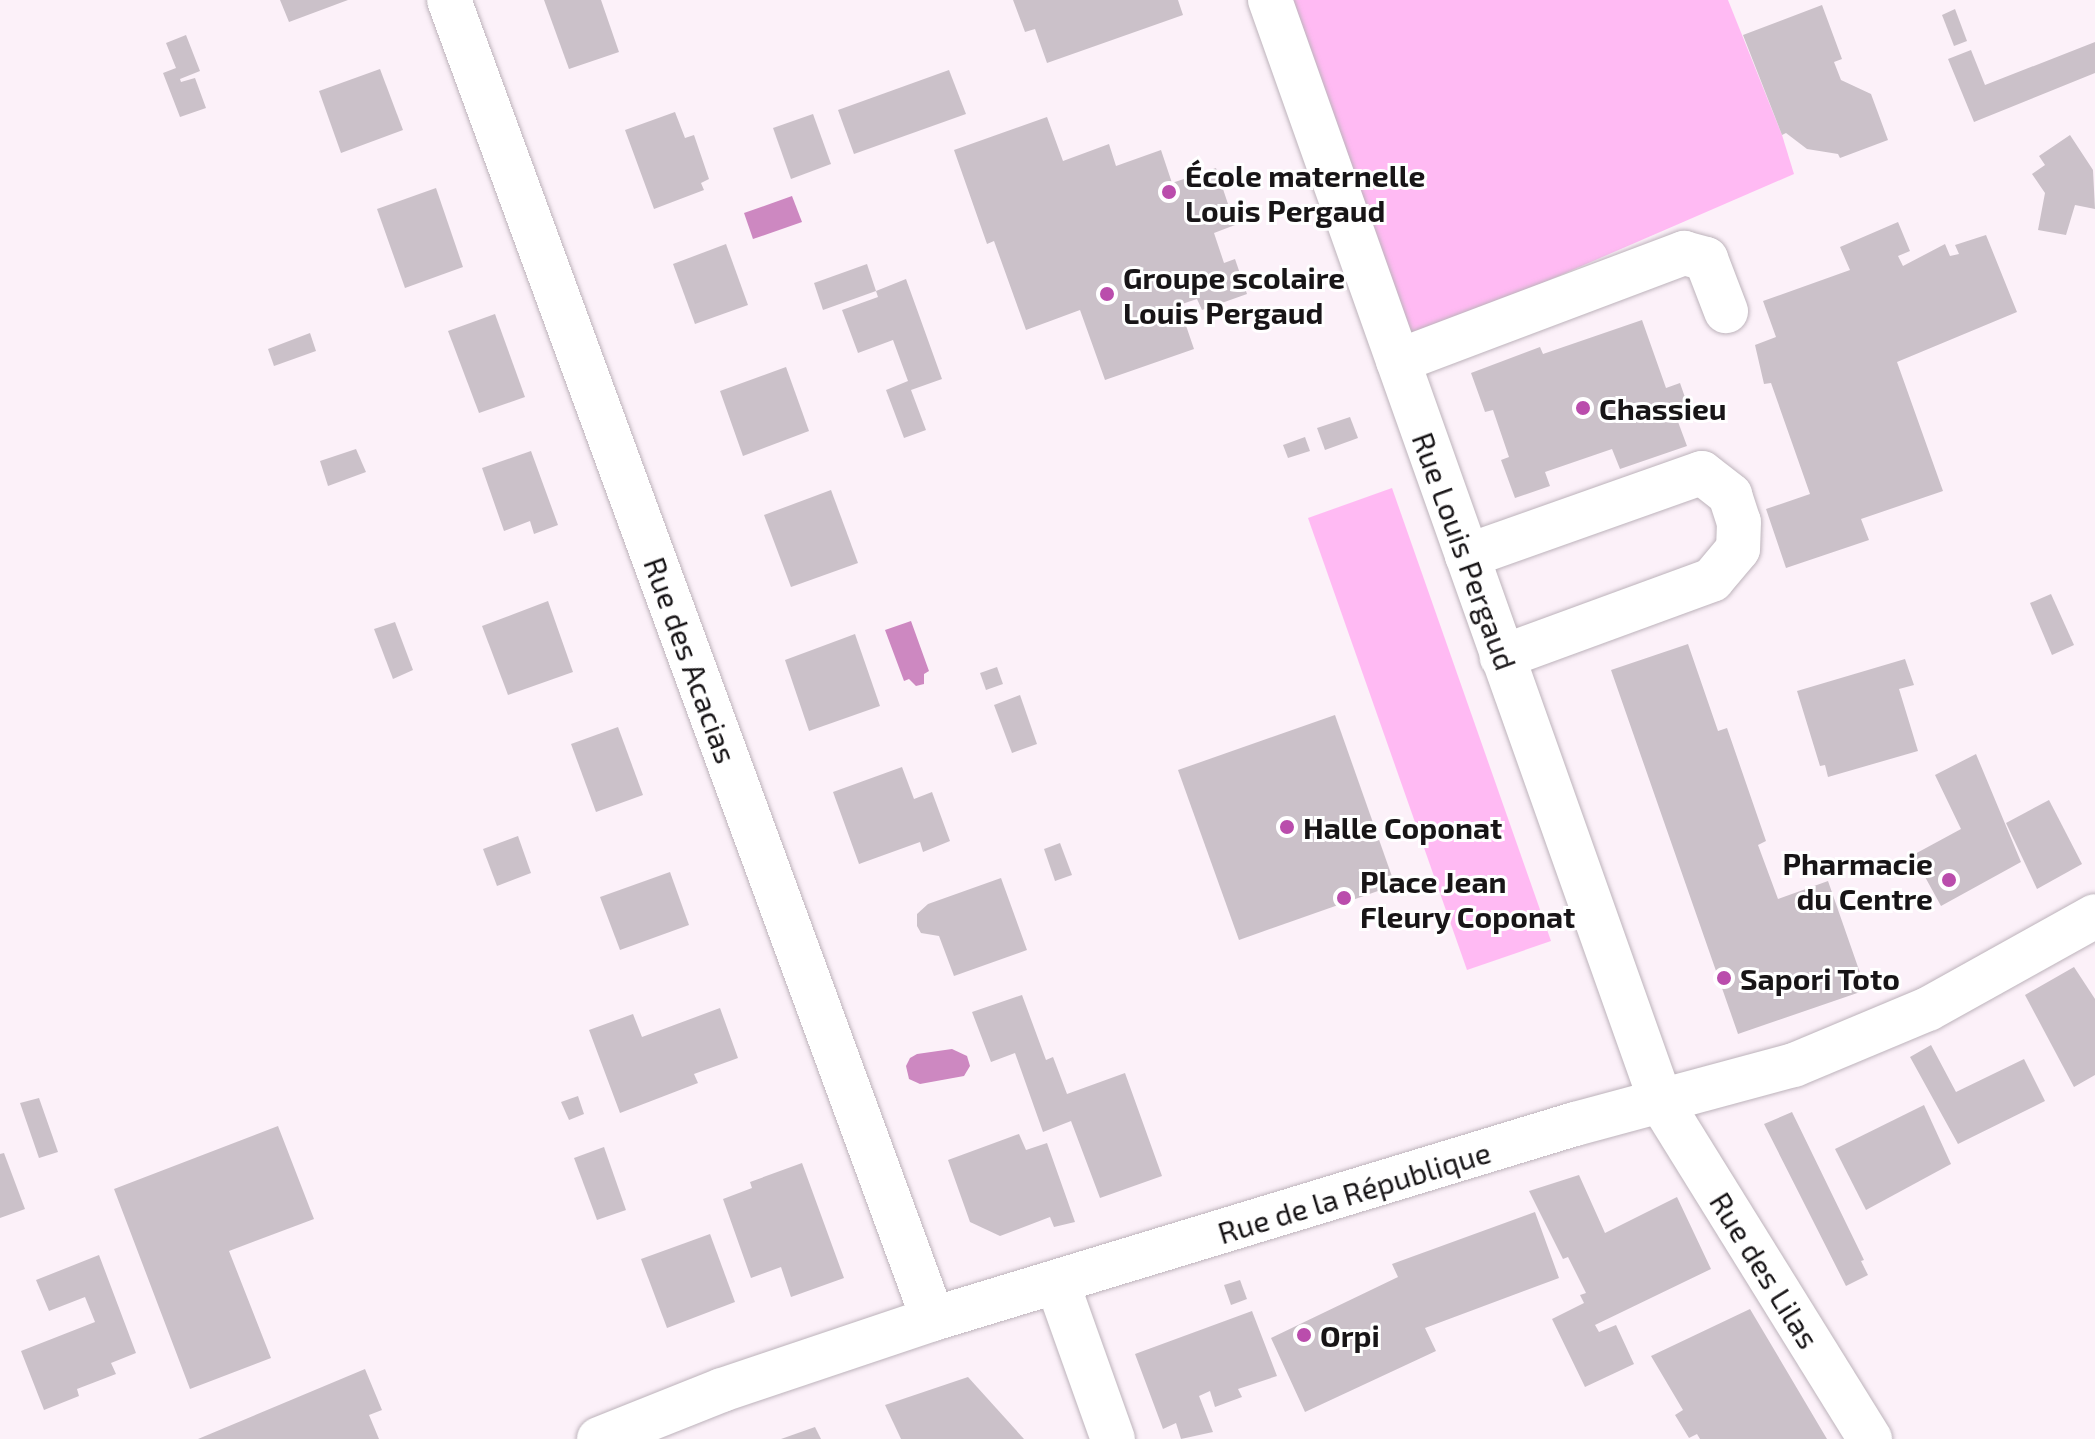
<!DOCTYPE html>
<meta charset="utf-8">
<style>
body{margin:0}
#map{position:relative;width:2095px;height:1439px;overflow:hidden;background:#fcf1f9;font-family:"Exo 2",sans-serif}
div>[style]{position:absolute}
.green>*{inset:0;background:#ffbaf3}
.water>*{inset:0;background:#cd88c1}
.building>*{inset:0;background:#cbc1c9}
.roads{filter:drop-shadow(0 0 2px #bdb3bb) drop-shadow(0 0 2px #bdb3bb)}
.minor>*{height:44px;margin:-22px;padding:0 22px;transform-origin:22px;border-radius:22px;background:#fff}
.dots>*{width:22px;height:22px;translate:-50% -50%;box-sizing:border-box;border:4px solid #fff;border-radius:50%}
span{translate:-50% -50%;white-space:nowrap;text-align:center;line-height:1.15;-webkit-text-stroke:6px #fff;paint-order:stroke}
.poi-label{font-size:30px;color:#181517;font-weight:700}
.left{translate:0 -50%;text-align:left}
.right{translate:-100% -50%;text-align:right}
.street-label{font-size:30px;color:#181517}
</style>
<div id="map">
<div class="green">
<i style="clip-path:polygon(1283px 0,1728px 0,1782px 135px,1794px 174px,1404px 343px)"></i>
<i style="clip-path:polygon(1392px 488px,1551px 941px,1467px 970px,1308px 518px)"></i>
</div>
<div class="water">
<i style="clip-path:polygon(792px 196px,802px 222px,753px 239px,744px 213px)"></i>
<i style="clip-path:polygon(911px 621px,929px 671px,924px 674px,924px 684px,916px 686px,909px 679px,904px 681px,885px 630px)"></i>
<i style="clip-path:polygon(952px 1049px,967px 1056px,970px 1066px,964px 1076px,920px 1084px,909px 1079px,906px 1066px,910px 1058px,917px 1054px)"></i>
</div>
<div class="building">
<i style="clip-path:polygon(280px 0,348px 0,289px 22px)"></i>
<i style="clip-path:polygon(544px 0,601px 0,619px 52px,569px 69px)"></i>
<i style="clip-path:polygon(1013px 0,1178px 0,1183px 15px,1047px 63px,1035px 29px,1025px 32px)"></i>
<i style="clip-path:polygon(1822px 5px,1842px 59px,1834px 62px,1841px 80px,1871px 94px,1888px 140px,1840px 158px,1838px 154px,1807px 149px,1786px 133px,1782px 135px,1743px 35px)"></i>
<i style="clip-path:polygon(1955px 9px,1967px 41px,1954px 46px,1942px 15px)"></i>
<i style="clip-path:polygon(186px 35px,200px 71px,180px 79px,181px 82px,195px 78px,206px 108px,180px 117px,163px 73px,176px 68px,166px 43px)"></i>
<i style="clip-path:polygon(2095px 42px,2095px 73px,1974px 122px,1948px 59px,1971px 50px,1985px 85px)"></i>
<i style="clip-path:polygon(380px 69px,403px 130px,341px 153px,319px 91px)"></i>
<i style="clip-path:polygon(949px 70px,966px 114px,854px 154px,838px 110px)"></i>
<i style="clip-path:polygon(675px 112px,685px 138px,694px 135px,709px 179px,701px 183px,704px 190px,654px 209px,625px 130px)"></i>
<i style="clip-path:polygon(813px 114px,831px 164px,791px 179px,773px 128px)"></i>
<i style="clip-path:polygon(1047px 117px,1063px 161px,1109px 144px,1116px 166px,1161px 150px,1172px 183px,1216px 168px,1235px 225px,1214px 233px,1224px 263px,1235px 259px,1247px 294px,1202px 310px,1197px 299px,1179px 305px,1194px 349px,1105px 380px,1080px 310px,1026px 330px,994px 241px,987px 244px,954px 150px)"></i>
<i style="clip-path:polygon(2070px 135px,2093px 170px,2095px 209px,2075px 205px,2066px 235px,2038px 230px,2045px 193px,2032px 174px,2045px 165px,2039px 156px)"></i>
<i style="clip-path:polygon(436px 188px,463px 267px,405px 288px,377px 209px)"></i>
<i style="clip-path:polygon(1898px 222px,1910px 251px,1898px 256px,1903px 266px,1945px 244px,1950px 256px,1959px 254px,1955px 245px,1986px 235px,2017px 312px,1897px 362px,1943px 491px,1861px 519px,1869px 540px,1786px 568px,1766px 509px,1810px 494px,1771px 383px,1764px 384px,1755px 345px,1776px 337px,1763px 301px,1850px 270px,1840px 247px)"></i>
<i style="clip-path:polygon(726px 244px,748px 305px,695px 324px,673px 264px)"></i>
<i style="clip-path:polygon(867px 264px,876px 291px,823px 310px,814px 283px)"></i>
<i style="clip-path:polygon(906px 279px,942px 379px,911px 390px,926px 430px,904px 438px,886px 390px,908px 381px,893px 340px,858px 353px,842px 310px,878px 297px,876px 291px)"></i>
<i style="clip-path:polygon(495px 314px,525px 397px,479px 413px,448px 331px)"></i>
<i style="clip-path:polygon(1642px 320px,1666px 388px,1680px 383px,1688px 406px,1674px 411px,1687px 446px,1620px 469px,1612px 449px,1545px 472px,1550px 486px,1515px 498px,1501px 460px,1509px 457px,1493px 410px,1485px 412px,1471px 373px,1540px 347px,1543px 354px)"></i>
<i style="clip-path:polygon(310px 333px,316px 351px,274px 366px,268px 349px)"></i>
<i style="clip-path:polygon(786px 367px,809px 431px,743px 456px,720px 391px)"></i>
<i style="clip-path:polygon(1350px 417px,1358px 438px,1325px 450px,1317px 428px)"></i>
<i style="clip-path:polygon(1305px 437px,1310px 451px,1288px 458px,1283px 445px)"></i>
<i style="clip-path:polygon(356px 449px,366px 472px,328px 486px,320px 461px)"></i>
<i style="clip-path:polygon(531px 451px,558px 525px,534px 534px,530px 521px,504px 531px,482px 468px)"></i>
<i style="clip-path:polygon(831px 490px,858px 563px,791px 587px,764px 515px)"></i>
<i style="clip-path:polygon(2051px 594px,2074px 645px,2052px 655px,2030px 603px)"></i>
<i style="clip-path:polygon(548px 601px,573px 672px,508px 695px,482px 626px)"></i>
<i style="clip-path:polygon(395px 622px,413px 670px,393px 679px,374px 629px)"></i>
<i style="clip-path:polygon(855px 634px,880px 706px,809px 731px,785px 660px)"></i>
<i style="clip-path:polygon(1688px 644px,1718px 731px,1727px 728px,1766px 841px,1758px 845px,1778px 899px,1828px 881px,1866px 990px,1738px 1034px,1611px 670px)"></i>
<i style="clip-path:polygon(1905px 659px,1914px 685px,1899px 689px,1918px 751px,1828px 777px,1825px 765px,1820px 766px,1797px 691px)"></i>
<i style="clip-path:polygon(997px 667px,1003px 684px,986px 690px,980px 673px)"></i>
<i style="clip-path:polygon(1020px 695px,1037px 744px,1012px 753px,994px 705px)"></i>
<i style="clip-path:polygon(1335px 715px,1395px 885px,1239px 940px,1178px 770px)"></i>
<i style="clip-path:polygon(618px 727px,643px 795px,596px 812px,571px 744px)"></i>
<i style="clip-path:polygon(1976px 754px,2021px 862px,1941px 906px,1913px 855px,1961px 829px,1935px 775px)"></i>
<i style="clip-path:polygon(902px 767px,914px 799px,932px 792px,950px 841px,923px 852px,920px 842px,859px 864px,833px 792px)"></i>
<i style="clip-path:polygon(2049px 800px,2082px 864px,2037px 889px,2006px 823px)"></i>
<i style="clip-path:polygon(518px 836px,531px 873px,497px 886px,483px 849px)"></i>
<i style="clip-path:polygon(1060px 843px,1072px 875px,1055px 881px,1044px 849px)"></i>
<i style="clip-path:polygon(670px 872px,689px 925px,620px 950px,600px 897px)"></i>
<i style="clip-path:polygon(1001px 878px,1027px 950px,954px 976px,939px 936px,921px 933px,917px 926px,917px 914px,928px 904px)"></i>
<i style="clip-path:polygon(2074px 967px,2095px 999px,2095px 1075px,2074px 1087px,2025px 995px)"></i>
<i style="clip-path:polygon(1022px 995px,1046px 1060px,1053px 1057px,1067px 1094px,1125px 1073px,1162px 1176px,1100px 1198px,1071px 1121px,1043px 1132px,1015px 1053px,991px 1062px,972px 1012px)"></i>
<i style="clip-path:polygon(720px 1008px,738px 1058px,694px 1074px,698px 1083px,620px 1113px,589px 1030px,633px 1014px,642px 1037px)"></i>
<i style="clip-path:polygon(1931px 1045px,1956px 1092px,2024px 1059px,2045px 1101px,1958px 1144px,1910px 1057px)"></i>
<i style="clip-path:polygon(578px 1096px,584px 1114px,569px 1120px,561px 1102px)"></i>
<i style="clip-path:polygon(39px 1098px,58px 1152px,39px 1158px,20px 1103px)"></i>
<i style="clip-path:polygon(1924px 1105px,1951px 1164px,1866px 1210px,1835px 1149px)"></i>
<i style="clip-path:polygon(1792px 1112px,1864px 1260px,1861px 1261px,1868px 1275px,1846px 1286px,1764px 1124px)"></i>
<i style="clip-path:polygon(278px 1126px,314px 1219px,229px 1251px,271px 1358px,190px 1389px,114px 1189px)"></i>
<i style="clip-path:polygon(1019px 1134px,1026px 1150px,1047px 1143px,1075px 1222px,1054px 1227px,1050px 1217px,1000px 1236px,970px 1222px,948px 1160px)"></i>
<i style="clip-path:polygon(604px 1147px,626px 1210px,597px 1220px,574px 1158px)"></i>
<i style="clip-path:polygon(4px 1153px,25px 1209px,0 1218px,0 1154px)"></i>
<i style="clip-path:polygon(802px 1163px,844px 1278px,791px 1297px,781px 1267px,751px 1278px,723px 1199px,752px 1188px,750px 1182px)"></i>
<i style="clip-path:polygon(1579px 1175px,1605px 1233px,1677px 1197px,1711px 1269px,1595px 1325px,1599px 1332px,1616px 1325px,1634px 1364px,1585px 1387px,1552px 1319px,1584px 1303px,1580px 1295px,1586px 1293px,1568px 1257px,1563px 1259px,1529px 1191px)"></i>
<i style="clip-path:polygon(1535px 1212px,1559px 1278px,1425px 1328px,1436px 1351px,1305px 1412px,1271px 1338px,1398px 1277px,1392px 1264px)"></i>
<i style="clip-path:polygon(710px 1234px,735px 1302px,667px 1328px,641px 1259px)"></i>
<i style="clip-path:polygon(99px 1255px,136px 1353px,111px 1363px,116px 1374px,77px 1389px,79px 1396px,44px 1410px,21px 1351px,95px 1322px,85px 1297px,49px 1311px,36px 1280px)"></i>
<i style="clip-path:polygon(1240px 1280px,1247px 1299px,1231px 1305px,1224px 1285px)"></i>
<i style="clip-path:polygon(1750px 1309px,1769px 1341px,1827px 1439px,1700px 1439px,1697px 1434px,1689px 1438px,1675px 1415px,1683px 1410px,1651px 1356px)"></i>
<i style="clip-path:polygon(1252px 1311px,1277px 1376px,1238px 1389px,1242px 1397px,1215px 1407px,1210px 1391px,1199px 1396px,1213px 1432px,1181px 1439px,1176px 1423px,1163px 1429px,1135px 1354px)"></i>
<i style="clip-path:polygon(365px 1369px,382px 1410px,369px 1415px,379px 1439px,198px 1439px)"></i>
<i style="clip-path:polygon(968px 1377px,1024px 1439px,901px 1439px,885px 1405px)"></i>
<i style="clip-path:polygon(815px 1427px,821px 1439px,781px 1439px)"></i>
</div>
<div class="roads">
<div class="minor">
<i style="left:449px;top:0;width:1405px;rotate:69.85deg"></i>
<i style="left:1270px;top:0;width:1169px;rotate:70.46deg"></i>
<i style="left:1661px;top:1102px;width:397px;rotate:58.2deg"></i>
<i style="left:1398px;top:361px;width:306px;rotate:-20.7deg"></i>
<i style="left:1684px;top:253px;width:23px;rotate:15deg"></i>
<i style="left:1706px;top:259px;width:56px;rotate:69deg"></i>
<i style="left:1467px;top:556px;width:249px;rotate:-19.5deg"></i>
<i style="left:1702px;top:473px;width:36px;rotate:38deg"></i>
<i style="left:1730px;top:495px;width:28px;rotate:72deg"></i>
<i style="left:1739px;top:522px;width:27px;rotate:92deg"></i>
<i style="left:1738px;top:549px;width:40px;rotate:130deg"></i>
<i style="left:1712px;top:580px;width:224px;rotate:159.9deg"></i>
<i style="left:1057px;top:1282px;width:167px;rotate:70.4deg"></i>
<i style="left:599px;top:1439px;width:132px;rotate:-21.7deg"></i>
<i style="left:722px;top:1390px;width:223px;rotate:-18.6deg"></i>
<i style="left:933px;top:1319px;width:671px;rotate:-16.9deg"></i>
<i style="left:1575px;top:1124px;width:227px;rotate:-15.1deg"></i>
<i style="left:1794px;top:1065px;width:145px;rotate:-22.7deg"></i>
<i style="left:1928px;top:1009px;width:191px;rotate:-29.1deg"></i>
</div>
</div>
<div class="dots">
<i style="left:1169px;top:192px;background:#ba4dac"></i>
<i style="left:1107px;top:294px;background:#ba4dac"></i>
<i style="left:1583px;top:408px;background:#ba4dac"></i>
<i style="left:1287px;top:827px;background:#ba4dac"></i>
<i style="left:1949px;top:880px;background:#ba4dac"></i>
<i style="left:1344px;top:898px;background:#ba4dac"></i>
<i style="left:1724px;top:978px;background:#ba4dac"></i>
<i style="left:1304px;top:1335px;background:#ba4dac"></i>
</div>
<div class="poi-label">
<span class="left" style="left:1185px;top:192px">École maternelle<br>Louis Pergaud</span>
<span class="left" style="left:1123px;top:294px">Groupe scolaire<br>Louis Pergaud</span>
<span class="left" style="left:1599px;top:408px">Chassieu</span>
<span class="left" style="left:1303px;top:827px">Halle Coponat</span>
<span class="right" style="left:1933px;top:880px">Pharmacie<br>du Centre</span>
<span class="left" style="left:1360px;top:898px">Place Jean<br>Fleury Coponat</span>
<span class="left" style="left:1740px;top:978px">Sapori Toto</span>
<span class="left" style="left:1320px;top:1335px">Orpi</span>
</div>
<div class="street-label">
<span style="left:1465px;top:551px;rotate:70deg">Rue Louis Pergaud</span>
<span style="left:691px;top:660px;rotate:70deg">Rue des Acacias</span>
<span style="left:1354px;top:1192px;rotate:-17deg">Rue de la République</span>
<span style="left:1765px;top:1270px;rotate:58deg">Rue des Lilas</span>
</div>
</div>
